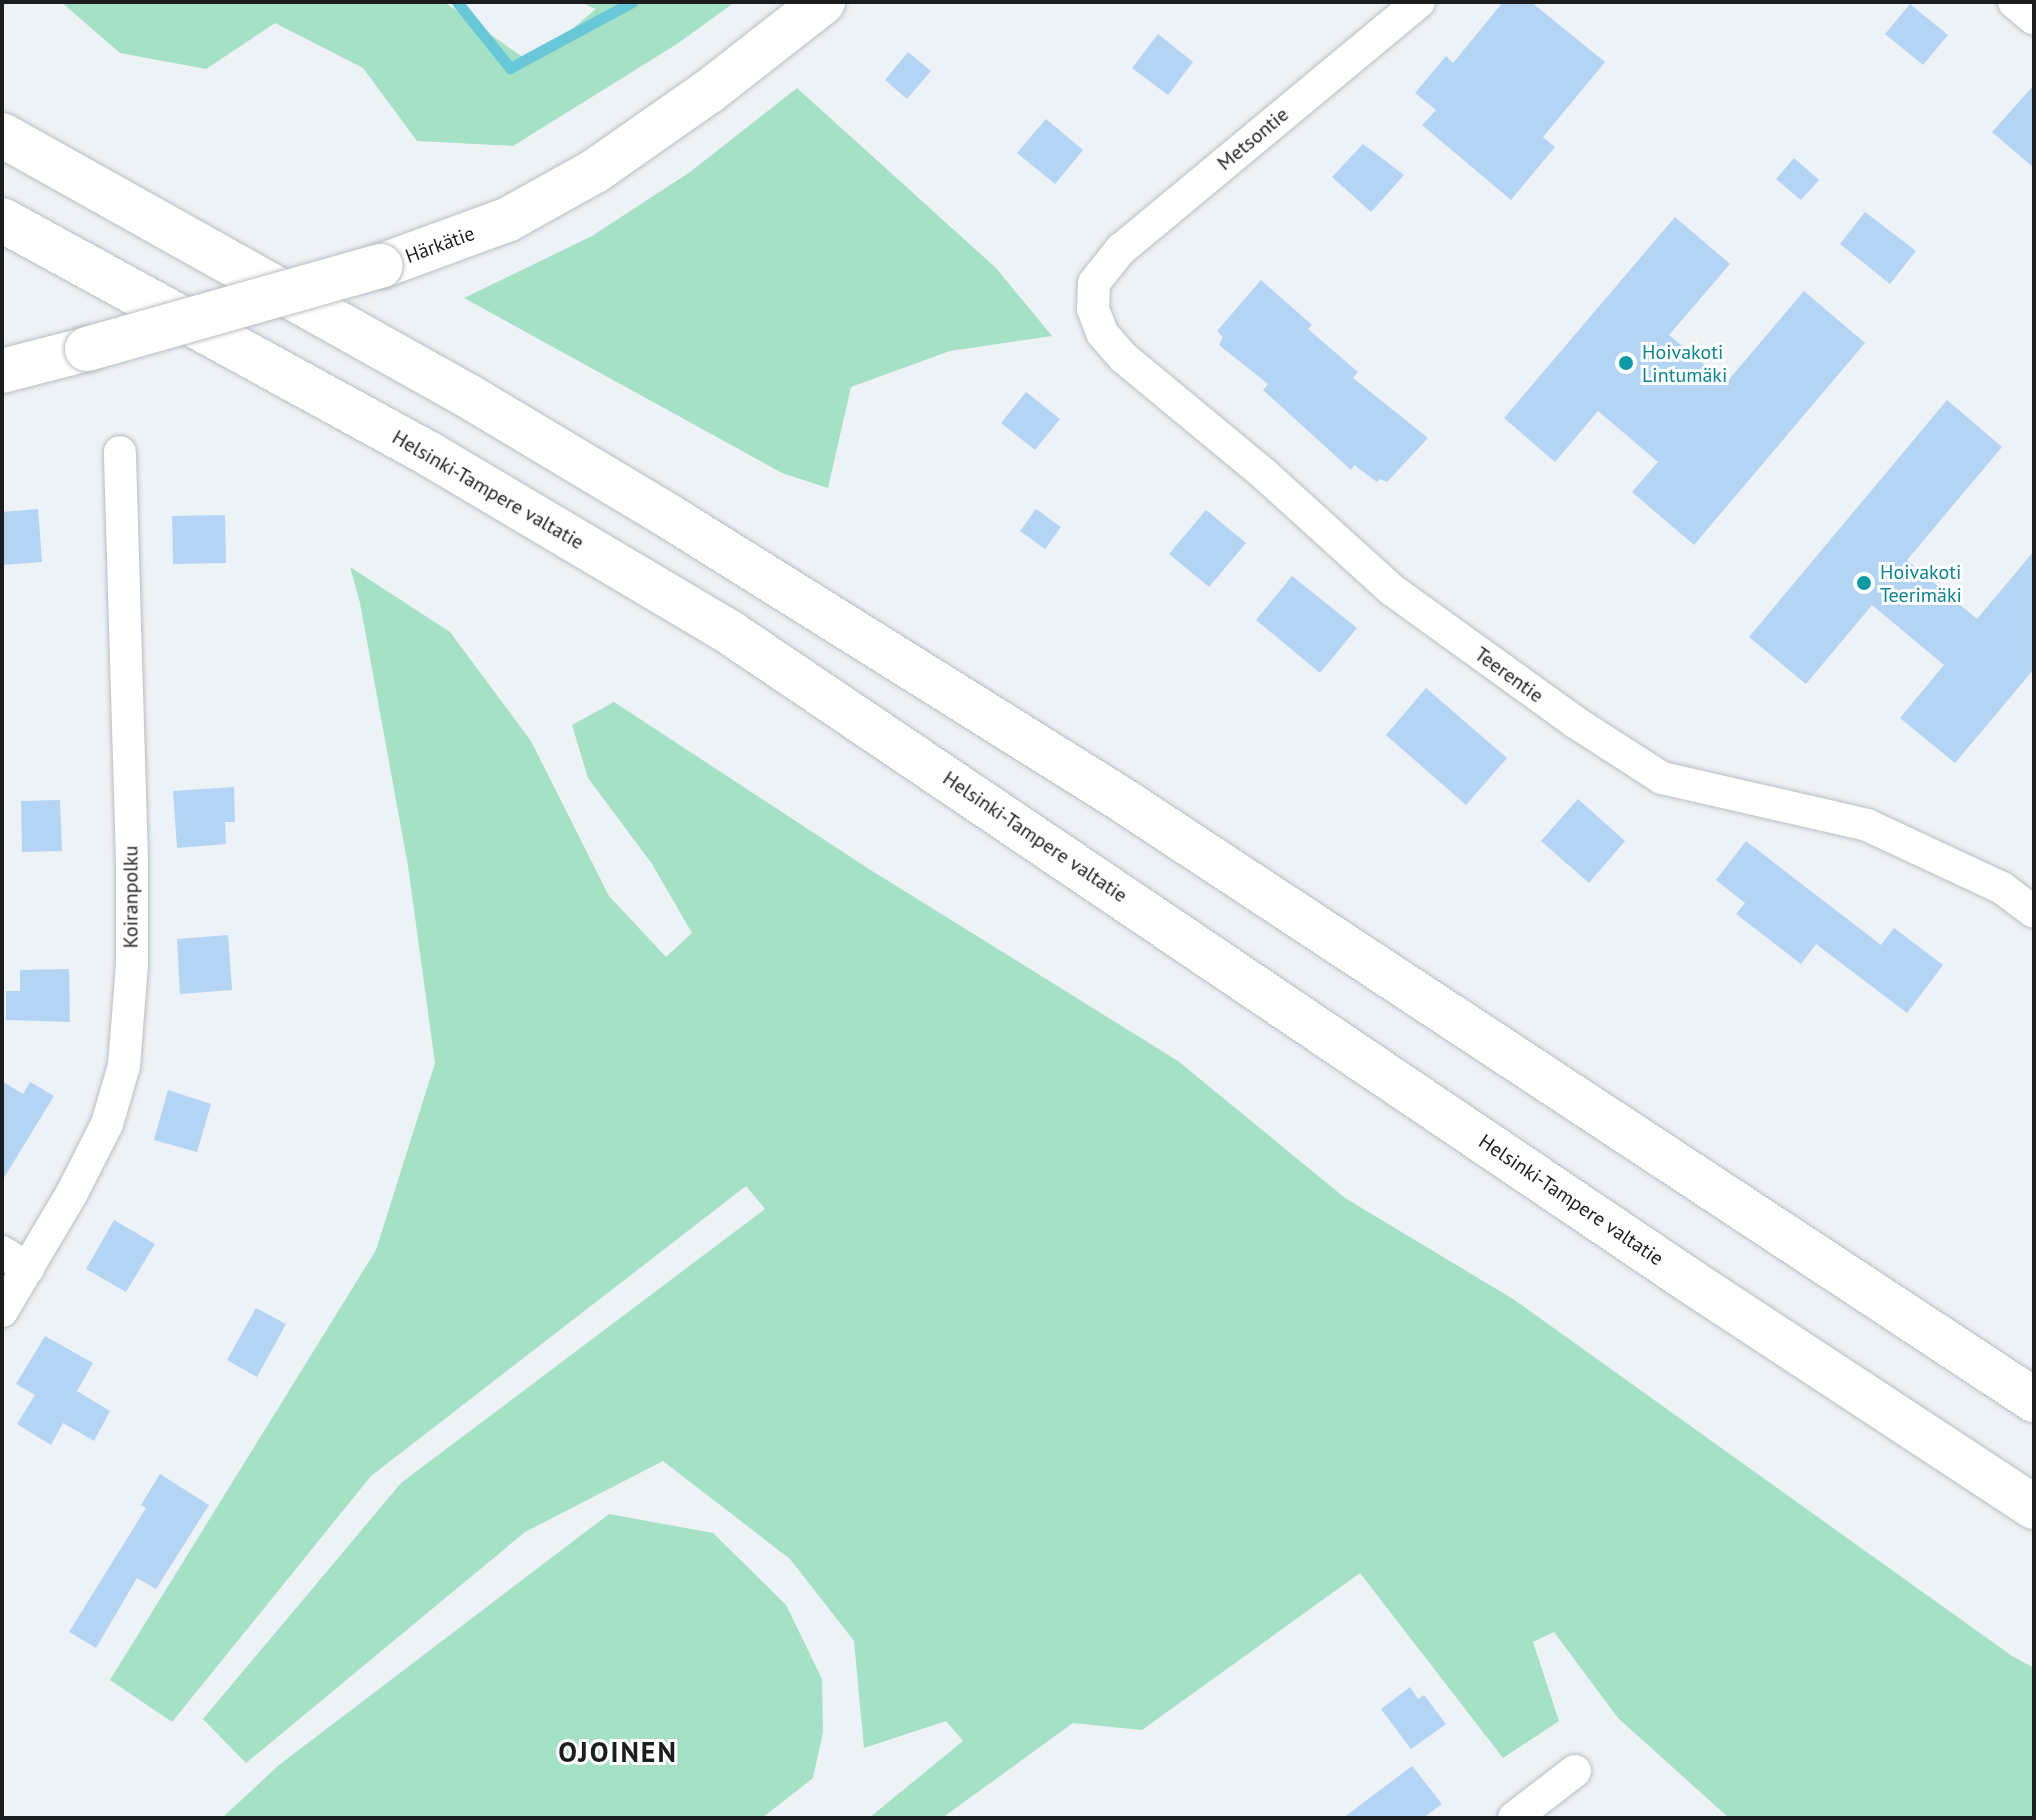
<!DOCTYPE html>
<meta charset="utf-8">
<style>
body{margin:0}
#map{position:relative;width:2036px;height:1820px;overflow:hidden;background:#edf2f6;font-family:"PT Sans",sans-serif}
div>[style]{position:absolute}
.green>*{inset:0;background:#a5e1c5}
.stream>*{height:11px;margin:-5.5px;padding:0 5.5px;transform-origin:5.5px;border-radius:5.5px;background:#68c8d8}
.building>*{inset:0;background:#b4d4f4}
.roads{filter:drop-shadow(0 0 2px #b9bdc2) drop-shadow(0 0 2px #b9bdc2)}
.minor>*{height:32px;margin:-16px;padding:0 16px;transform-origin:16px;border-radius:16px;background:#fff}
.secondary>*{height:44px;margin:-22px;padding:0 22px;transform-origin:22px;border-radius:22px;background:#fff}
.motorway>*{height:44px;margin:-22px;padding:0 22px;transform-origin:22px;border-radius:22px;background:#fff}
.bridges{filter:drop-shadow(0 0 2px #b9bdc2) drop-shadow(0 0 2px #b9bdc2)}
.secondary-bridge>*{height:44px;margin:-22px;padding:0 22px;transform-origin:22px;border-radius:22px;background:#fff}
.dots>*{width:22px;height:22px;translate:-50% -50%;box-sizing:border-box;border:4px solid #fff;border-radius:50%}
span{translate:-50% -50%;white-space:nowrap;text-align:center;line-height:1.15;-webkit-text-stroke:6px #fff;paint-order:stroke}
.street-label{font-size:20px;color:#1b1d1e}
.culture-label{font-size:20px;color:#0d838f}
.left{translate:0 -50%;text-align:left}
.district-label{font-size:28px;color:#1b1d1e;font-weight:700;letter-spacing:2px}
.frame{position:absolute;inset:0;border:4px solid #1b1d1e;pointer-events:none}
</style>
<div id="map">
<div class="green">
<i style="clip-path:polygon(61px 2px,444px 2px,531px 63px,596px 9px,580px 2px,735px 2px,677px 44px,513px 146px,417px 141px,363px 68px,275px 23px,206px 69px,120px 53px)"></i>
<i style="clip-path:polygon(797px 88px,996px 268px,1052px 336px,950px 351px,851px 387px,828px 488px,782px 473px,464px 298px,592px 236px,690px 172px)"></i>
<i style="clip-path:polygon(350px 567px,450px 632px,531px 741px,609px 896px,666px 957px,692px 933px,652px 864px,588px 778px,572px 725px,614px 702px,869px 869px,1178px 1061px,1345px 1198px,1513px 1299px,2012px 1656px,2034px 1668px,2034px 1818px,1729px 1818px,1618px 1718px,1554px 1632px,1533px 1642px,1559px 1721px,1503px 1758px,1360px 1573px,1142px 1730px,1073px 1723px,942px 1818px,869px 1818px,963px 1741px,946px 1721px,864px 1748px,854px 1641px,790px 1559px,663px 1461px,525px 1532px,246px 1763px,203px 1719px,401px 1483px,765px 1209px,746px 1186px,371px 1476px,172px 1722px,110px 1680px,376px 1250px,435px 1063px,408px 866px,360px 603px)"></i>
<i style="clip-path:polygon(609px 1514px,713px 1533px,786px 1605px,822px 1679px,823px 1732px,813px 1778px,762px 1818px,222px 1818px,279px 1765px)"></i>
</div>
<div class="stream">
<i style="left:457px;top:2px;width:85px;rotate:51.2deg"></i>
<i style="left:510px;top:68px;width:139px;rotate:-28.4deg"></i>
</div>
<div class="building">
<i style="clip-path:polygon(1503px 2px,1531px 2px,1605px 62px,1543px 137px,1555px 147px,1511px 200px,1422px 125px,1436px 110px,1415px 93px,1446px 56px,1453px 63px)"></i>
<i style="clip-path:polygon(1910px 4px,1948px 35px,1923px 65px,1885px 34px)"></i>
<i style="clip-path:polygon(1158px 34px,1193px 62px,1168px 95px,1132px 68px)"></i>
<i style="clip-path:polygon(908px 52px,931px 71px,907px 99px,885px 80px)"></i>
<i style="clip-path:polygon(2034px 85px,2034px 168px,1992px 132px)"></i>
<i style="clip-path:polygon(1046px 119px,1083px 150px,1055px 184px,1017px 153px)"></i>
<i style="clip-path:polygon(1363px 144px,1404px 175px,1371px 212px,1332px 177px)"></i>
<i style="clip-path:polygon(1794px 158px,1819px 180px,1801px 200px,1776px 179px)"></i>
<i style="clip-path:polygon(1865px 212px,1916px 251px,1890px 284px,1840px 244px)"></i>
<i style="clip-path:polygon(1675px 217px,1730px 264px,1669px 335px,1726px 383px,1804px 291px,1865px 343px,1694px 545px,1632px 492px,1658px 462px,1598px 411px,1555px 462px,1504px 418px)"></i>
<i style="clip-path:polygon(1261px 280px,1312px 325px,1308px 329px,1358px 372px,1353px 378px,1428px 438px,1387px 482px,1380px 479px,1377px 482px,1354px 465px,1351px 470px,1263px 390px,1268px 384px,1219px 345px,1223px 337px,1217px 331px)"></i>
<i style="clip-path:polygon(1026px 392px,1060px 419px,1035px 450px,1001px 423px)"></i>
<i style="clip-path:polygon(1947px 400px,2002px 447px,1907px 560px,1977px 619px,2034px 551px,2034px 669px,1955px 763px,1900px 718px,1944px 665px,1872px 605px,1806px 684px,1749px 637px)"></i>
<i style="clip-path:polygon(38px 509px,42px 562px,2px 565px,2px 512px)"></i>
<i style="clip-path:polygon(1036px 509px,1061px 527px,1045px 549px,1020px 531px)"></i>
<i style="clip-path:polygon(1206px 510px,1246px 543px,1209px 587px,1169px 554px)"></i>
<i style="clip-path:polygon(225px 515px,226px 563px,173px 564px,172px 516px)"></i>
<i style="clip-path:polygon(1292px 576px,1357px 628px,1320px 673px,1256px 620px)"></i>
<i style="clip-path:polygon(1426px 688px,1507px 758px,1466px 805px,1386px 735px)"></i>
<i style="clip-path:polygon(234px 787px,235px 822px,225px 822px,226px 844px,177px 848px,173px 791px)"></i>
<i style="clip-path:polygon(1578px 799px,1625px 841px,1589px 883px,1541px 841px)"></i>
<i style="clip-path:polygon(60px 800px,62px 851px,22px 852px,21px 801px)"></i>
<i style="clip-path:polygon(1746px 841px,1881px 945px,1894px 928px,1943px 965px,1907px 1013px,1816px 944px,1801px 964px,1736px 914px,1745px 903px,1716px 880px)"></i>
<i style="clip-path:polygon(228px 935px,232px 990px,180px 994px,177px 939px)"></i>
<i style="clip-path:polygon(69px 969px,70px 1022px,6px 1020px,6px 991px,20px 991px,20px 970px)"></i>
<i style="clip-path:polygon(2px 1081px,23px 1094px,30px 1082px,54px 1096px,2px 1181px)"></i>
<i style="clip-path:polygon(168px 1090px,211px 1104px,197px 1152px,154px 1140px)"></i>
<i style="clip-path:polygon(114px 1220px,155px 1244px,126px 1292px,86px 1269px)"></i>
<i style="clip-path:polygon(256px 1308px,286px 1324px,257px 1377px,227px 1360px)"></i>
<i style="clip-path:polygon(45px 1336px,93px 1363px,77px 1391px,110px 1411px,94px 1441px,63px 1423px,51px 1445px,17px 1424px,35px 1395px,16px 1384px)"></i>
<i style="clip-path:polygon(160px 1474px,209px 1505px,156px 1589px,137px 1578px,96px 1648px,69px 1632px,146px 1508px,141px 1505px)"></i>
<i style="clip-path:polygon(1410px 1687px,1418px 1699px,1424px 1695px,1446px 1724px,1411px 1749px,1381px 1709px)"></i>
<i style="clip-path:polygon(1412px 1766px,1442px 1804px,1423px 1818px,1343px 1818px)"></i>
</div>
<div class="roads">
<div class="minor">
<i style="left:1419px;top:2px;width:387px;rotate:140.3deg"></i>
<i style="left:1121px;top:249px;width:43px;rotate:128.5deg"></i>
<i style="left:1094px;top:283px;width:26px;rotate:92deg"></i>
<i style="left:1093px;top:309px;width:26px;rotate:69deg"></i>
<i style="left:1102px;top:333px;width:33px;rotate:49deg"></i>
<i style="left:1124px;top:358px;width:182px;rotate:39.6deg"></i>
<i style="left:1264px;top:474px;width:173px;rotate:42.2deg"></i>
<i style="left:1392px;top:590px;width:226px;rotate:35.8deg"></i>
<i style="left:1575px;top:722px;width:103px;rotate:32.8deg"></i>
<i style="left:1662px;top:778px;width:210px;rotate:12.9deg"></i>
<i style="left:1867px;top:825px;width:149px;rotate:25deg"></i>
<i style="left:2002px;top:888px;width:40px;rotate:37deg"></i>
<i style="left:2014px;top:2px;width:26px;rotate:40deg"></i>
<i style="left:2px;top:1252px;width:31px;rotate:32deg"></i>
<i style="left:2px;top:1311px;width:137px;rotate:-59.3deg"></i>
<i style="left:72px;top:1193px;width:77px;rotate:-63.1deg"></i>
<i style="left:107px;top:1124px;width:60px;rotate:-73.7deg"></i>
<i style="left:124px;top:1066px;width:102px;rotate:-85.5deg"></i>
<i style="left:132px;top:964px;width:103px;rotate:-90deg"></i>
<i style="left:132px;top:861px;width:409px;rotate:-91.7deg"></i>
<i style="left:1514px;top:1818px;width:77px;rotate:-37.6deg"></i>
</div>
<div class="secondary">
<i style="left:381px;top:266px;width:134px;rotate:-20.1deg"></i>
<i style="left:507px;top:220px;width:101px;rotate:-29.1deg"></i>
<i style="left:595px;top:171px;width:138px;rotate:-35deg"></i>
<i style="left:708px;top:92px;width:146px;rotate:-38deg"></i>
<i style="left:2px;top:371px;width:88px;rotate:-14.5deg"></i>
</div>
<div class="motorway">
<i style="left:2px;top:135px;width:534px;rotate:29.25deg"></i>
<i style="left:468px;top:396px;width:232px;rotate:30.9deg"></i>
<i style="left:667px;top:515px;width:532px;rotate:32.02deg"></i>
<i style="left:1118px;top:797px;width:1097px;rotate:33.36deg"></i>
<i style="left:2px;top:220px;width:489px;rotate:28.7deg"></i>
<i style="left:431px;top:455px;width:350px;rotate:30.7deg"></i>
<i style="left:732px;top:634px;width:1156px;rotate:34.03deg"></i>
<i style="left:1690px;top:1281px;width:412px;rotate:33.3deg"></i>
</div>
</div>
<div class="bridges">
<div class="secondary-bridge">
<i style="left:87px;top:349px;width:305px;rotate:-15.8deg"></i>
</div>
</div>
<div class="dots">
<i style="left:1626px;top:363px;background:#0f9aa8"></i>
<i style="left:1864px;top:583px;background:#0f9aa8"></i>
</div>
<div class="street-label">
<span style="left:1253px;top:139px;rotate:-40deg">Metsontie</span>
<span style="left:440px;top:245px;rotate:-20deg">Härkätie</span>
<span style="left:488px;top:490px;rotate:30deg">Helsinki-Tampere valtatie</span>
<span style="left:1509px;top:675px;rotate:36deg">Teerentie</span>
<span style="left:1035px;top:837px;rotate:34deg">Helsinki-Tampere valtatie</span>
<span style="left:131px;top:897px;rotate:-90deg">Koiranpolku</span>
<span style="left:1571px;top:1200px;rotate:34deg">Helsinki-Tampere valtatie</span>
</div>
<div class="culture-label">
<span class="left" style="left:1642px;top:364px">Hoivakoti<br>Lintumäki</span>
<span class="left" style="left:1880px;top:584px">Hoivakoti<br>Teerimäki</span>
</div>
<div class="district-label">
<span style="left:618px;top:1752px">OJOINEN</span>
</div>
<div class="frame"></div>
</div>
